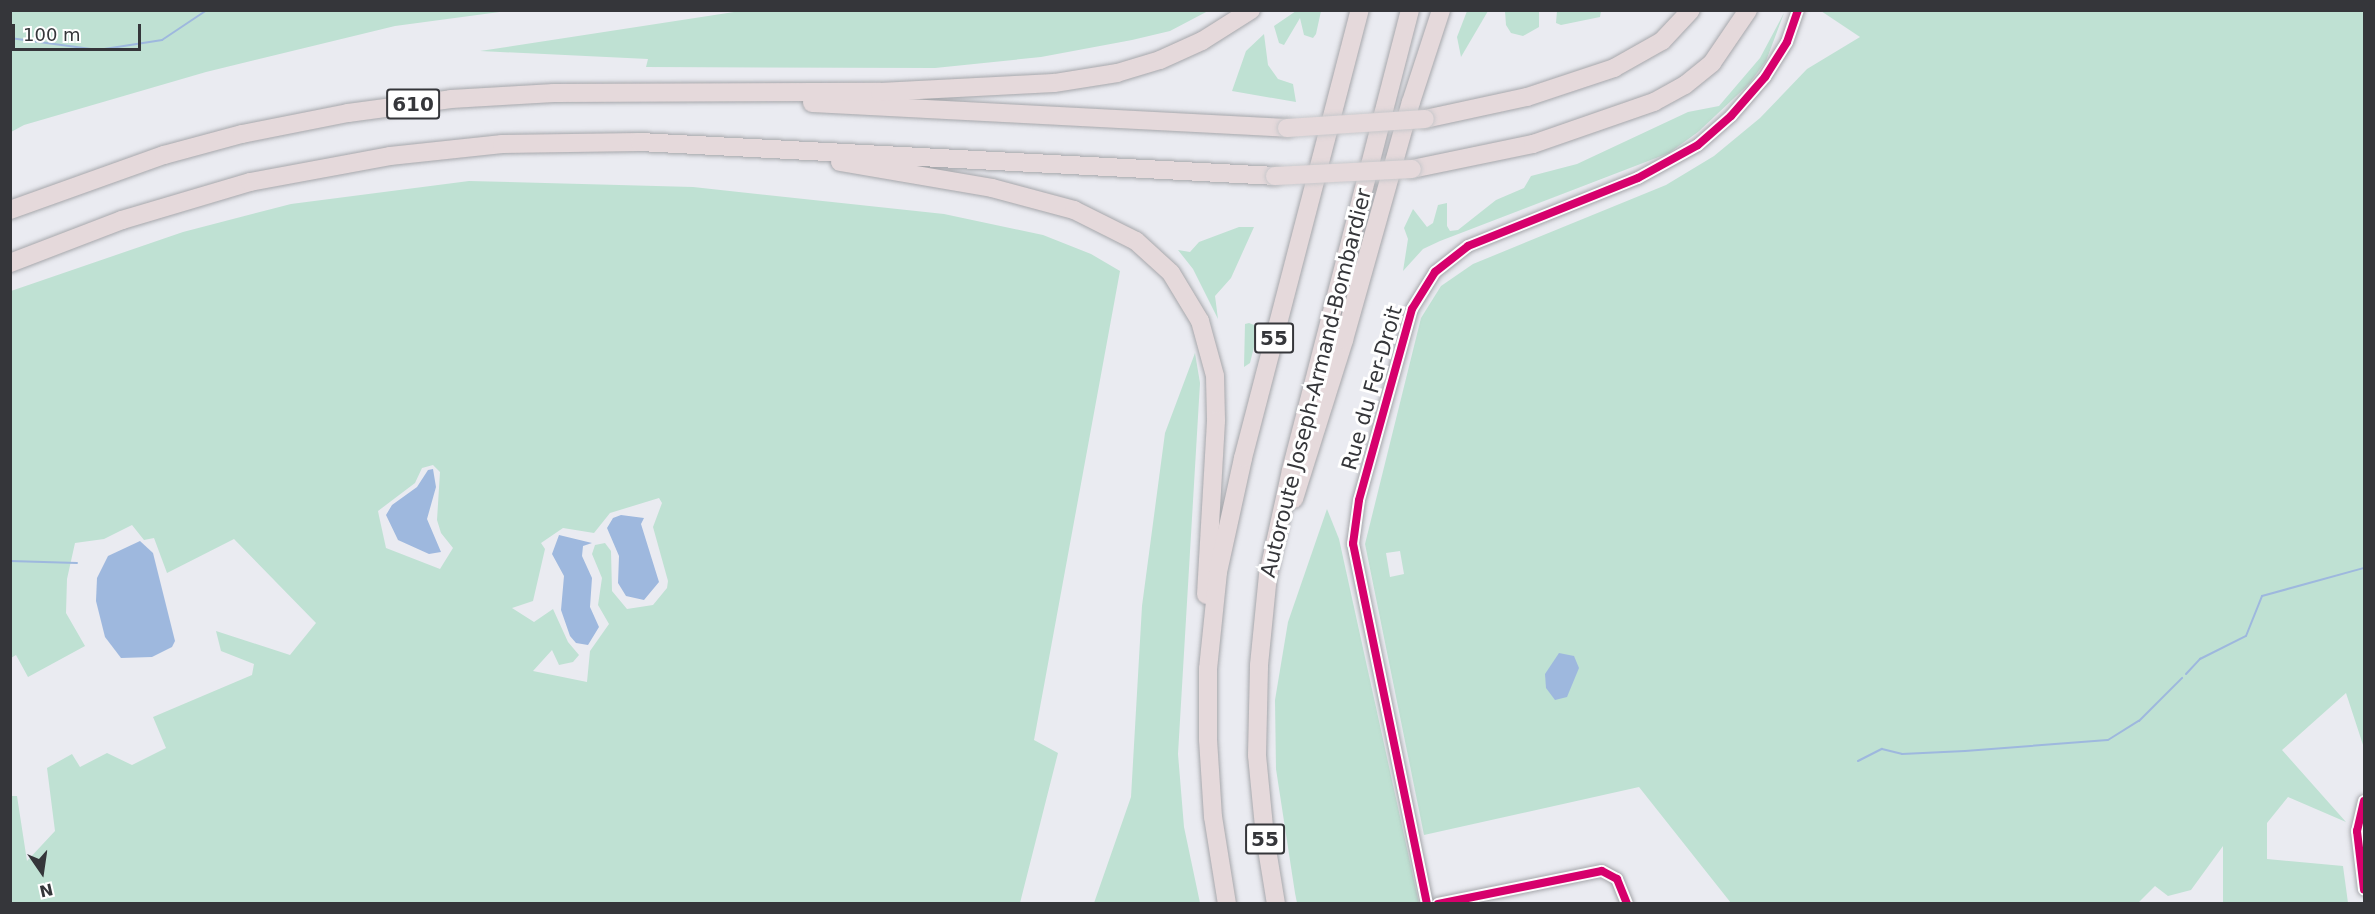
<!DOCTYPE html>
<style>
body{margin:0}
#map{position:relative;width:2375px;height:914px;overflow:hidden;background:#eaebf1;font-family:"DejaVu Sans",sans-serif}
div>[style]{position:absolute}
.green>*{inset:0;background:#bfe1d3}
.water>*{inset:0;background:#9eb8de}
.stream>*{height:2px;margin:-1px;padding:0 1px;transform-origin:1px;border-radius:1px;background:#9eb8de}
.roads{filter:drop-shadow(0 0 2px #a6a7ab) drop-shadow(0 0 2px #a6a7ab)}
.minor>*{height:12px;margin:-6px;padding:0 6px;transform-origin:6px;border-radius:6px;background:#fcfcfd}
.highway>*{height:18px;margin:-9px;padding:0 9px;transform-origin:9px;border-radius:9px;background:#e5d9db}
.bridges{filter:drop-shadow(0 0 2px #c8c8cb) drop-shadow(0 0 2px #c8c8cb)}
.highway-bridge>*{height:18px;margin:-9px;padding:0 9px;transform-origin:9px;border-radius:9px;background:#e5d9db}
.cycleway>*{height:8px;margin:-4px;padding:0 4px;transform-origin:4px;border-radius:4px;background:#d6006c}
span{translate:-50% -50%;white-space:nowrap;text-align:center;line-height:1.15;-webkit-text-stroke:6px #fff;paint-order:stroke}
.shield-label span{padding:2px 4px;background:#fff;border:2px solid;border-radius:4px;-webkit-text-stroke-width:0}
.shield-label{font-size:20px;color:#35363a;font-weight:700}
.street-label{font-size:21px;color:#35363a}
.frame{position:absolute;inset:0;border:12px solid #35363a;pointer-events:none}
.north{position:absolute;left:12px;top:842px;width:60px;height:60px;-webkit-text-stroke:4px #fff;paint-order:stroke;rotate:167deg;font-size:16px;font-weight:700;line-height:24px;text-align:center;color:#35363a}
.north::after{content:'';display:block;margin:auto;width:21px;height:27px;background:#35363a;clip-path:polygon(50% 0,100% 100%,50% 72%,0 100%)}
.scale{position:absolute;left:12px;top:24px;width:129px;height:27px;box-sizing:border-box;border:3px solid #35363a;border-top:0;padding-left:8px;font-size:18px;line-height:21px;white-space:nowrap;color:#35363a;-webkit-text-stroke:4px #fff;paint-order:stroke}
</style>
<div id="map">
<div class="green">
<i style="clip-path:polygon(11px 10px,507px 10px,507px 11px,395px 26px,206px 72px,24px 125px,11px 132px)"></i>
<i style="clip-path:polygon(747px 10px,1208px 10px,1208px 11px,1170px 31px,1132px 40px,1041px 57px,935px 68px,646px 67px,648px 59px,480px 51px)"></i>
<i style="clip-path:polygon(1296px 11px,1321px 11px,1316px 34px,1313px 38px,1304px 35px,1300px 18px,1284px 45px,1279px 43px,1274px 26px)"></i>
<i style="clip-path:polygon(1467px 11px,1488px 11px,1461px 57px,1457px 37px)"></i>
<i style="clip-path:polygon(1505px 11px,1539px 11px,1539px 27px,1523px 36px,1511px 33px,1506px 25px)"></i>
<i style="clip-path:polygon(1557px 11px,1601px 11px,1600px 17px,1561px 25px,1556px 23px)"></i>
<i style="clip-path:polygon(evenodd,1821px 11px,2364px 11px,2364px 748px,2346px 693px,2282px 750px,2346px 822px,2288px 797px,2267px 823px,2267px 859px,2343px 866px,2348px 903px,2223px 903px,2223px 846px,2191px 890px,2168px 896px,2155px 886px,2138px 903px,1731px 903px,1639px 787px,1424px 835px,1365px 544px,1421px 318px,1441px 286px,1473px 264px,1666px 185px,1714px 156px,1760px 118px,1807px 69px,1860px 37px,1821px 11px,1400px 551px,1404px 574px,1390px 577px,1386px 553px,1400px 551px)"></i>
<i style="clip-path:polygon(1784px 13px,1766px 61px,1749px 84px,1698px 132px,1669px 153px,1440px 241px,1423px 249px,1403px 271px,1408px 239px,1404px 228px,1413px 209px,1427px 227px,1433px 223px,1438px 205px,1447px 203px,1447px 226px,1450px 231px,1458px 230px,1496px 200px,1524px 188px,1531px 176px,1577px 164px,1688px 112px,1719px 106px,1760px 58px)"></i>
<i style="clip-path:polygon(1264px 34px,1268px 65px,1278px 79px,1293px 84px,1296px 102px,1232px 91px,1246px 51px)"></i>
<i style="clip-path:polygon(evenodd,469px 181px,693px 187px,944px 214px,1043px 235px,1091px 254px,1120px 271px,1034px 740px,1058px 753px,1020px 903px,11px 903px,11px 796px,17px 796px,27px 861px,55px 831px,47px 768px,72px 754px,80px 767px,107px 753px,132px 765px,166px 748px,153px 717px,252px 675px,254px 664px,221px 651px,216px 631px,290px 655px,316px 623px,234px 539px,167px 573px,154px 538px,144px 540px,132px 525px,104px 539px,75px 543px,67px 579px,66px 613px,85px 646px,28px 677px,16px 655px,11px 658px,11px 291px,183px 232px,291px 204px,469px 181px,433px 465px,440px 472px,437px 520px,441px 533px,453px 548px,440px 569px,386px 548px,379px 516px,378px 511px,415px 483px,422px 468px,433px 465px,469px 181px,659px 498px,662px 503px,653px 527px,668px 581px,667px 588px,653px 605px,627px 609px,612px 591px,611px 551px,605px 543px,595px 545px,592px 554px,602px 578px,598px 605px,609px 624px,590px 651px,587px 682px,533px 671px,552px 650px,559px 665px,573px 662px,579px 655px,568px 642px,553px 609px,534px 622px,512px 608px,533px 601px,545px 549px,541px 543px,563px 528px,594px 533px,610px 513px,659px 498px)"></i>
<i style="clip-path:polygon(1239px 227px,1254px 227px,1231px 278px,1215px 296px,1218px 319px,1193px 269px,1178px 250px,1190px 252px,1199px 242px)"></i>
<i style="clip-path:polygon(1249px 323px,1259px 327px,1250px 363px,1244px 367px,1245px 324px)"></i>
<i style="clip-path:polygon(1195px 353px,1200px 383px,1178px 754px,1184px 827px,1200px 903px,1094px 903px,1131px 797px,1142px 606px,1165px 433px)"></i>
<i style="clip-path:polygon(1327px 509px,1339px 539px,1419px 903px,1297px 903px,1295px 893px,1276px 769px,1275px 700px,1288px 622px)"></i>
</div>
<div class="water">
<i style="clip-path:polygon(433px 469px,436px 487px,427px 519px,441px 552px,429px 554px,398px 540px,386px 515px,392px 505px,417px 487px,428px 470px)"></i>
<i style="clip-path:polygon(621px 515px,644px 518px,641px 524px,659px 582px,644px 600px,626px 596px,618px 583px,619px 556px,607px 528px,613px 518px)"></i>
<i style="clip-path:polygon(559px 535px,592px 543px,583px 546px,582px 556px,592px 578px,590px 607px,599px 627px,588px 645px,576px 643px,570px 636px,561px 610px,564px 576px,552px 554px)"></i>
<i style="clip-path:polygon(140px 541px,153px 553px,175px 641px,172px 647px,152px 657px,121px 658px,105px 637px,96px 601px,97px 578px,108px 556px)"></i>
<i style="clip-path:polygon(1559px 653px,1574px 656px,1579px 668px,1567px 697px,1555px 700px,1546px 688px,1545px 674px)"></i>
</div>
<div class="stream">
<i style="left:10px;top:38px;width:89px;rotate:7.8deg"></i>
<i style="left:98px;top:50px;width:65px;rotate:-8.9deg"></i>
<i style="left:162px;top:40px;width:54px;rotate:-33.7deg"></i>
<i style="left:10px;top:561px;width:67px;rotate:1.7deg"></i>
<i style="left:2186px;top:674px;width:21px;rotate:-47deg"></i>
<i style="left:2200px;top:659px;width:51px;rotate:-26.6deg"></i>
<i style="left:2246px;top:636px;width:43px;rotate:-68.2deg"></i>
<i style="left:2262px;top:596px;width:106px;rotate:-15.4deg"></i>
<i style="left:1858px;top:761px;width:27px;rotate:-27deg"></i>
<i style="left:1882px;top:749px;width:21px;rotate:14deg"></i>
<i style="left:1902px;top:754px;width:63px;rotate:-2.7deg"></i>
<i style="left:1965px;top:751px;width:143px;rotate:-4.4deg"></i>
<i style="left:2108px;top:740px;width:36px;rotate:-32deg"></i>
<i style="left:2139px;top:721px;width:61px;rotate:-45deg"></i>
</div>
<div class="roads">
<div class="minor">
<i style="left:2364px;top:801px;width:31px;rotate:103deg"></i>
<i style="left:2357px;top:831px;width:59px;rotate:83.2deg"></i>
<i style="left:1427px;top:904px;width:368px;rotate:-101.6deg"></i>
<i style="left:1353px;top:544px;width:44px;rotate:-82.2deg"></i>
<i style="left:1359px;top:500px;width:198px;rotate:-74.5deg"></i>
<i style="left:1412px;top:309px;width:44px;rotate:-58.1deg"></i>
<i style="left:1435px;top:272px;width:42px;rotate:-38.2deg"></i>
<i style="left:1468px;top:246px;width:183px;rotate:-21.8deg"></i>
<i style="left:1638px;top:178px;width:68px;rotate:-28.8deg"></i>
<i style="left:1698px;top:145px;width:44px;rotate:-41.3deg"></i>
<i style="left:1731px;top:116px;width:52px;rotate:-48.9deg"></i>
<i style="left:1765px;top:77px;width:41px;rotate:-57.8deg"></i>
<i style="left:1787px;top:42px;width:34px;rotate:-71deg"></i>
<i style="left:1438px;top:904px;width:167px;rotate:-11.4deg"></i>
<i style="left:1602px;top:871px;width:17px;rotate:28deg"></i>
<i style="left:1617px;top:879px;width:27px;rotate:68deg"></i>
</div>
<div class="highway">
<i style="left:812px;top:103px;width:476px;rotate:3deg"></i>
<i style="left:1425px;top:119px;width:104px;rotate:-12.2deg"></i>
<i style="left:1527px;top:97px;width:92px;rotate:-18.4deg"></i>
<i style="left:1614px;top:68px;width:55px;rotate:-29.4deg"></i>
<i style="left:1662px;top:41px;width:42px;rotate:-46.9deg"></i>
<i style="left:840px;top:162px;width:154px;rotate:9.7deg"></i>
<i style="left:992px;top:188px;width:85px;rotate:15deg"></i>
<i style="left:1074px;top:210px;width:69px;rotate:26.6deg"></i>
<i style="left:1136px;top:241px;width:47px;rotate:42.4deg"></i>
<i style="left:1171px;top:273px;width:56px;rotate:58.9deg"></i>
<i style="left:1200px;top:321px;width:57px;rotate:74.7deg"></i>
<i style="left:1215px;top:376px;width:45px;rotate:88.7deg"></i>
<i style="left:1216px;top:421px;width:174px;rotate:93.3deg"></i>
<i style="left:1412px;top:169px;width:124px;rotate:-11.7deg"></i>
<i style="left:1533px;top:144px;width:128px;rotate:-19.1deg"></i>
<i style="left:1654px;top:102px;width:35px;rotate:-29deg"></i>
<i style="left:1685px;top:85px;width:35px;rotate:-39deg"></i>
<i style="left:1712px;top:63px;width:64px;rotate:-55.8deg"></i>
<i style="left:10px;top:210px;width:164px;rotate:-19.7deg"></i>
<i style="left:164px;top:155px;width:81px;rotate:-15.1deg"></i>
<i style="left:242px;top:134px;width:108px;rotate:-11.2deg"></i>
<i style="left:348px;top:113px;width:104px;rotate:-7.7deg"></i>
<i style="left:451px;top:99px;width:103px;rotate:-3.3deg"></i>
<i style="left:554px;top:93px;width:326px;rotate:-0.2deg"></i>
<i style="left:880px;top:92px;width:174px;rotate:-3deg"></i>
<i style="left:1054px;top:83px;width:64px;rotate:-9deg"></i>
<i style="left:1117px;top:73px;width:45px;rotate:-16.8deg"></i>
<i style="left:1160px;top:60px;width:46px;rotate:-24.3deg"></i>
<i style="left:1202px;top:41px;width:58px;rotate:-32.3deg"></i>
<i style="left:10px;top:263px;width:120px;rotate:-21deg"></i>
<i style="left:122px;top:220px;width:134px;rotate:-16.5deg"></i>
<i style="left:250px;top:182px;width:142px;rotate:-10.5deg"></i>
<i style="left:390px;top:156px;width:113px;rotate:-6.1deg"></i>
<i style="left:502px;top:144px;width:138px;rotate:-0.8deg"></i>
<i style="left:640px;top:142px;width:636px;rotate:3.06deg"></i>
<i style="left:1294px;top:499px;width:167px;rotate:-72.5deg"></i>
<i style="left:1344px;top:340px;width:247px;rotate:-74.3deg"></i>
<i style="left:1411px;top:102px;width:97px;rotate:-71.9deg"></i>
<i style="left:1227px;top:904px;width:88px;rotate:-99.1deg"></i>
<i style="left:1213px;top:817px;width:78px;rotate:-93.7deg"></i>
<i style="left:1208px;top:739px;width:70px;rotate:-90deg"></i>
<i style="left:1208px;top:669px;width:98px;rotate:-84.1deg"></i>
<i style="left:1218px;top:572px;width:117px;rotate:-77.6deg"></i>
<i style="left:1243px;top:458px;width:463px;rotate:-75.4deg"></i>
<i style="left:1276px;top:904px;width:68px;rotate:-99.3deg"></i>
<i style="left:1265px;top:837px;width:82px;rotate:-95.6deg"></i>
<i style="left:1257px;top:755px;width:90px;rotate:-88.7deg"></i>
<i style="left:1259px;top:665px;width:90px;rotate:-84.3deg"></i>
<i style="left:1268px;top:575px;width:107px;rotate:-77.6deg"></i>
<i style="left:1291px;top:470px;width:475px;rotate:-75.5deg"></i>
</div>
</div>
<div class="bridges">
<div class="highway-bridge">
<i style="left:1287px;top:128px;width:138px;rotate:-3.7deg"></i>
<i style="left:1275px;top:176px;width:137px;rotate:-2.9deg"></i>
</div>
</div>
<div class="cycleway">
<i style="left:2364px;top:801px;width:31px;rotate:103deg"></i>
<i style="left:2357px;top:831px;width:59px;rotate:83.2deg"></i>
<i style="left:1427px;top:904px;width:368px;rotate:-101.6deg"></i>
<i style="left:1353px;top:544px;width:44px;rotate:-82.2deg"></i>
<i style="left:1359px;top:500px;width:198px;rotate:-74.5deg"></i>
<i style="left:1412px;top:309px;width:44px;rotate:-58.1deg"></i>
<i style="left:1435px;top:272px;width:42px;rotate:-38.2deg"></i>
<i style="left:1468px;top:246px;width:183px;rotate:-21.8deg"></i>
<i style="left:1638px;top:178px;width:68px;rotate:-28.8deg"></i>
<i style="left:1698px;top:145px;width:44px;rotate:-41.3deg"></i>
<i style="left:1731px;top:116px;width:52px;rotate:-48.9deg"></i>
<i style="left:1765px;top:77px;width:41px;rotate:-57.8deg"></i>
<i style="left:1787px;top:42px;width:34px;rotate:-71deg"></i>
<i style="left:1438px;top:904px;width:167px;rotate:-11.4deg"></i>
<i style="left:1602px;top:871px;width:17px;rotate:28deg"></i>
<i style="left:1617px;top:879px;width:27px;rotate:68deg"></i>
</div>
<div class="shield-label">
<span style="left:413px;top:104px">610</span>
<span style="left:1274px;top:338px">55</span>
<span style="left:1265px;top:839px">55</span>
</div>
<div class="street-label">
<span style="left:1316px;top:383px;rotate:-76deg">Autoroute Joseph-Armand-Bombardier</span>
<span style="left:1372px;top:388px;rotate:-74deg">Rue du Fer-Droit</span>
</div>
<div class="frame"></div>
<div class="north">N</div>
<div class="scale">100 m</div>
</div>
